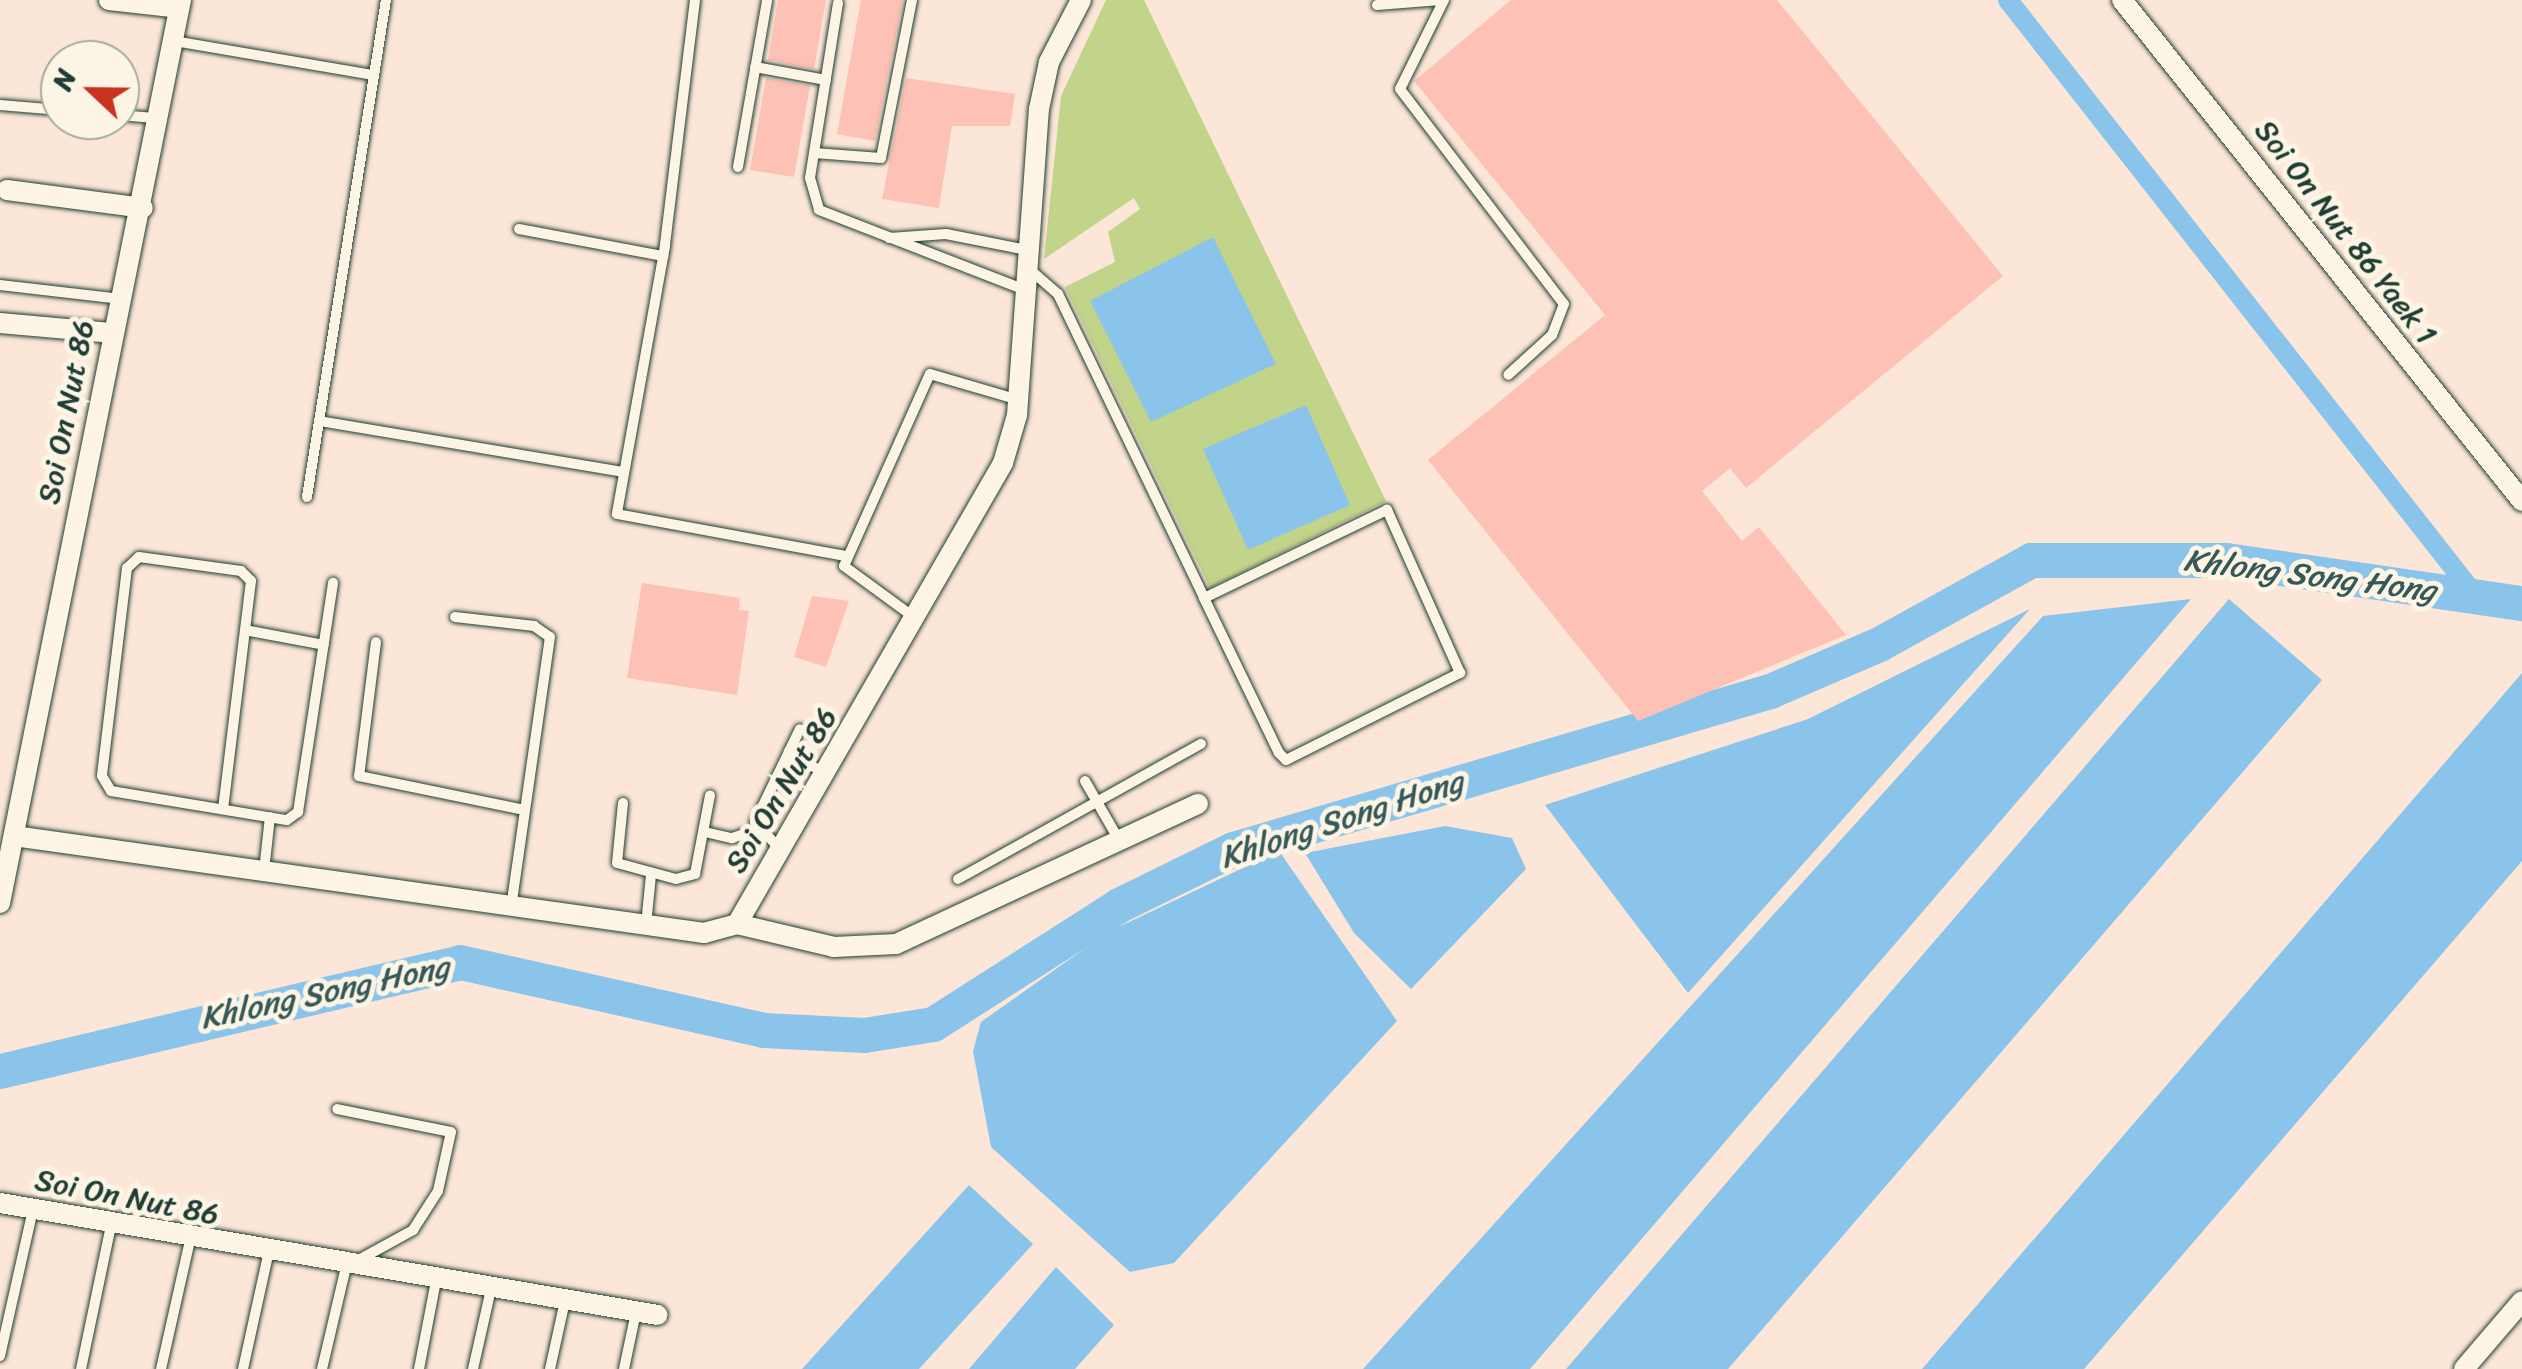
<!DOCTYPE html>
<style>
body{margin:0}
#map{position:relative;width:2522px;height:1369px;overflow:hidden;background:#fce6d7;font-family:Sriracha,sans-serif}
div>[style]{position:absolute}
.green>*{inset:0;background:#c2d489}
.water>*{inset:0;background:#8bc4ea}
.canal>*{height:20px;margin:-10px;padding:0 10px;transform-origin:10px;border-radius:10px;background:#8bc4ea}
.river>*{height:35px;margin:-17.5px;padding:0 17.5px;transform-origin:17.5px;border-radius:17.5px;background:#8bc4ea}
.building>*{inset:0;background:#fdc2b5}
.roads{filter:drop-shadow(0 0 2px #1f3d34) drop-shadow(0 0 2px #1f3d34)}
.lane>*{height:10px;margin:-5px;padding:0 5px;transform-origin:5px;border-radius:5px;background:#fcf5e5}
.street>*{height:20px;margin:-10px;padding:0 10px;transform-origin:10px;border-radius:10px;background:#fcf5e5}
span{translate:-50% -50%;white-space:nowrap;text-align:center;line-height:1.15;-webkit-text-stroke:10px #fcf5e5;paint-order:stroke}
.street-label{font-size:30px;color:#1f3d34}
.water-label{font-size:32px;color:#355858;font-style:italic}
.north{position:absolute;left:40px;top:40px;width:100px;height:100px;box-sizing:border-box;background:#fcf5e5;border:2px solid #a4ab9e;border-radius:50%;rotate:292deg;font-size:28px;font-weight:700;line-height:40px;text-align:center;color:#1f3d34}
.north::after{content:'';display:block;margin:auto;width:35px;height:45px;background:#c8321e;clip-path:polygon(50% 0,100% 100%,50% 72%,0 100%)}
</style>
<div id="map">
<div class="green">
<i style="clip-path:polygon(1106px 0,1144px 0,1386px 501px,1210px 588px,1065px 287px,1115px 262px,1108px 232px,1140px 209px,1134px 198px,1044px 259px,1061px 96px)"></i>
</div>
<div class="water">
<i style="clip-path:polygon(1213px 237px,1276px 364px,1151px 422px,1090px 301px)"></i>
<i style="clip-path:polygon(1306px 405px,1350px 505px,1248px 550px,1203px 449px)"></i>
<i style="clip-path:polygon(2191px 599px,1530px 1369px,1363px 1369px,2043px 616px)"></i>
<i style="clip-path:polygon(2229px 599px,2322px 680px,1728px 1369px,1566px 1369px)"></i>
<i style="clip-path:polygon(2030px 609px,1688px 993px,1545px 805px,1808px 719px)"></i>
<i style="clip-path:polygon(2522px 673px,2522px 861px,2084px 1369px,1922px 1369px)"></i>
<i style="clip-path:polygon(1445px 826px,1512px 838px,1526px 869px,1411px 989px,1354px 933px,1305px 853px)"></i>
<i style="clip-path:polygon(1279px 851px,1397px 1021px,1174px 1263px,1130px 1272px,991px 1147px,973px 1051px,981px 1022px,1108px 932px)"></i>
<i style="clip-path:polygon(969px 1185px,1033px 1244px,919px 1369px,802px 1369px)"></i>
<i style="clip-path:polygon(1056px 1267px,1114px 1325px,1075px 1369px,969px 1369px)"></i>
</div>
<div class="canal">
<i style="left:2008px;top:0;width:761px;rotate:51.88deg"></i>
</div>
<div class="river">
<i style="left:0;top:1071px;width:473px;rotate:-13.3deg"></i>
<i style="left:460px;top:962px;width:311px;rotate:12.6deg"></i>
<i style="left:763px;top:1030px;width:101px;rotate:2.8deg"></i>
<i style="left:864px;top:1035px;width:70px;rotate:-9.1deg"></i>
<i style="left:933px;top:1024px;width:221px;rotate:-32.6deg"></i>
<i style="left:1119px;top:905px;width:127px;rotate:-26.2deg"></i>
<i style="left:1233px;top:849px;width:560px;rotate:-16.4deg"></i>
<i style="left:1770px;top:691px;width:119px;rotate:-23.3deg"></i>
<i style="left:1879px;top:644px;width:174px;rotate:-28.9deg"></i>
<i style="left:2031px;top:560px;width:195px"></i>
<i style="left:2226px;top:560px;width:299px;rotate:8.3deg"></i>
</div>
<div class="building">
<i style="clip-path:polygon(778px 0,826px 0,814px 69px,768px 60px)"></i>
<i style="clip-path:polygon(861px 0,903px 0,875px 141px,837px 134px)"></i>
<i style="clip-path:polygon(1511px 0,1777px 0,2003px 276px,1746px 488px,1730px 468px,1702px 491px,1742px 541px,1759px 527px,1846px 635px,1638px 721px,1428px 460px,1605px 315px,1414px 81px)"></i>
<i style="clip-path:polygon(766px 78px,810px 86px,794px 177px,750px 170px)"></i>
<i style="clip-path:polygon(906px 78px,1015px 94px,1010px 126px,952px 126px,939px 208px,882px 199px)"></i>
<i style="clip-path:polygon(642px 583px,740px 598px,739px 610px,749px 611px,737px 695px,627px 678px)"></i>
<i style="clip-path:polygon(812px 596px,849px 601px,826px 667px,794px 657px)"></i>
</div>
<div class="roads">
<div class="lane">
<i style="left:695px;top:0;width:248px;rotate:97deg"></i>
<i style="left:665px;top:246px;width:272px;rotate:100.2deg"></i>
<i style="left:617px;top:514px;width:233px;rotate:10.4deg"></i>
<i style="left:1444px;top:0;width:99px;rotate:116.3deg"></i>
<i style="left:1400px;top:89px;width:270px;rotate:52.7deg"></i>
<i style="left:1564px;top:304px;width:33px;rotate:111deg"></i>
<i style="left:1552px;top:335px;width:59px;rotate:137.7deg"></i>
<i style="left:838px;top:3px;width:177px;rotate:99.1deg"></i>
<i style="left:810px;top:178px;width:33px;rotate:74deg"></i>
<i style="left:819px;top:210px;width:221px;rotate:21.2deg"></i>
<i style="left:1377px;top:5px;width:64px;rotate:-4.5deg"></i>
<i style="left:174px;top:41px;width:202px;rotate:9.7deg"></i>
<i style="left:755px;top:67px;width:72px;rotate:10.4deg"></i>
<i style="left:0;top:105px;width:60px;rotate:4.8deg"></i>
<i style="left:120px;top:115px;width:37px;rotate:5deg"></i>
<i style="left:814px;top:153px;width:67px;rotate:4.3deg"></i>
<i style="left:881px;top:158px;width:161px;rotate:-78.9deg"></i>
<i style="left:738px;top:167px;width:169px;rotate:-80.1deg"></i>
<i style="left:519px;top:229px;width:147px;rotate:10.6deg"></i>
<i style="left:889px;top:238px;width:57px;rotate:-4deg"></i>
<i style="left:946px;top:234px;width:83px;rotate:11.2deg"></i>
<i style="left:1027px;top:267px;width:41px;rotate:41.1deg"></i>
<i style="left:1058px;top:294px;width:337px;rotate:64.3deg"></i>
<i style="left:1204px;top:598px;width:172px;rotate:64.2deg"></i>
<i style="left:1279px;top:753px;width:10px;rotate:45deg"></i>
<i style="left:1286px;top:760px;width:195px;rotate:-26.6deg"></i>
<i style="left:1460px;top:673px;width:179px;rotate:-114.1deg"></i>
<i style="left:1387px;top:510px;width:203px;rotate:154.3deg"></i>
<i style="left:0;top:285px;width:122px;rotate:6.6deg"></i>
<i style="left:319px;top:421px;width:309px;rotate:9.5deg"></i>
<i style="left:307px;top:497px;width:503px;rotate:-80.97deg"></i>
<i style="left:455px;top:617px;width:80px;rotate:6.5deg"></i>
<i style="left:534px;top:626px;width:19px;rotate:35deg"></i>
<i style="left:550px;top:637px;width:272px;rotate:98.2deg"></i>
<i style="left:915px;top:618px;width:88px;rotate:-143.8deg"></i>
<i style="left:844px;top:566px;width:210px;rotate:-65.9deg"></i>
<i style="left:930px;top:374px;width:93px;rotate:16.3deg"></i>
<i style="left:250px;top:631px;width:75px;rotate:10.7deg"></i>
<i style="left:376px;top:642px;width:135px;rotate:97.2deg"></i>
<i style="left:359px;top:776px;width:169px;rotate:11.6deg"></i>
<i style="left:789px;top:751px;width:43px;rotate:32.6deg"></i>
<i style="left:1085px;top:781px;width:68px;rotate:60deg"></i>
<i style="left:623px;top:803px;width:60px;rotate:95.7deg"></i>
<i style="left:617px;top:863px;width:61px;rotate:15.2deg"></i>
<i style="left:676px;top:879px;width:20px;rotate:-15deg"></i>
<i style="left:695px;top:874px;width:80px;rotate:-79.2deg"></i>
<i style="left:223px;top:809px;width:230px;rotate:-83deg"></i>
<i style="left:251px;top:581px;width:14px;rotate:-135deg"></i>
<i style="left:241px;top:571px;width:103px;rotate:-172.2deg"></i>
<i style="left:139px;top:557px;width:16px;rotate:137deg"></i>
<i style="left:127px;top:568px;width:209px;rotate:96.9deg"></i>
<i style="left:102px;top:776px;width:17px;rotate:59deg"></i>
<i style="left:111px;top:791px;width:178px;rotate:9.4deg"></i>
<i style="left:287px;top:820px;width:14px;rotate:-36deg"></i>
<i style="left:298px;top:812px;width:232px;rotate:-81.3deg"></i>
<i style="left:705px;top:832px;width:28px;rotate:13deg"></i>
<i style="left:732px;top:838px;width:29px;rotate:-18deg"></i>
<i style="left:781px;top:850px;width:38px;rotate:-133deg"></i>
<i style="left:755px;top:822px;width:103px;rotate:-64.2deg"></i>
<i style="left:264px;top:871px;width:54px;rotate:-83.7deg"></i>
<i style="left:958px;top:879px;width:278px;rotate:-29.1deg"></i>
<i style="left:646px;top:925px;width:50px;rotate:-84.3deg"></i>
<i style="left:0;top:1356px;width:150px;rotate:-77.3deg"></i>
<i style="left:81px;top:1369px;width:147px;rotate:-78.2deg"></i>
<i style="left:161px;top:1369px;width:132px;rotate:-77.3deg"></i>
<i style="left:243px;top:1369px;width:117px;rotate:-77.6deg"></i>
<i style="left:322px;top:1369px;width:105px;rotate:-76.8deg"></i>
<i style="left:346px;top:1267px;width:77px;rotate:-28.9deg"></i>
<i style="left:413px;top:1230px;width:46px;rotate:-57.3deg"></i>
<i style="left:438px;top:1191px;width:60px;rotate:-77.6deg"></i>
<i style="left:451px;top:1132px;width:116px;rotate:-168.6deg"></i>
<i style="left:419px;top:1369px;width:90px;rotate:-79.1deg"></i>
<i style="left:473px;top:1369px;width:82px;rotate:-77.3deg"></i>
<i style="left:550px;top:1369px;width:70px;rotate:-77.6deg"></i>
<i style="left:624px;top:1369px;width:58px;rotate:-78.1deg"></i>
</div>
<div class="street">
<i style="left:109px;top:0;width:70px;rotate:6.5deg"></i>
<i style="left:2122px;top:0;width:641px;rotate:51.4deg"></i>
<i style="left:7px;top:190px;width:137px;rotate:7.5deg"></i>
<i style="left:0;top:323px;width:111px;rotate:5.1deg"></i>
<i style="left:14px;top:836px;width:697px;rotate:8deg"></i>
<i style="left:704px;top:933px;width:34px;rotate:-15deg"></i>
<i style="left:737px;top:924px;width:532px;rotate:-60.01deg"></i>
<i style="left:1003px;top:463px;width:50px;rotate:-73.7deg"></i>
<i style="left:1017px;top:415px;width:307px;rotate:-85.9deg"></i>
<i style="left:1039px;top:109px;width:48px;rotate:-78deg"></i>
<i style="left:1049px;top:62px;width:70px;rotate:-62.7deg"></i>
<i style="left:0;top:903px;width:921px;rotate:-78.67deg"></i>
<i style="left:737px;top:924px;width:100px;rotate:13.3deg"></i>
<i style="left:834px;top:947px;width:62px;rotate:-2.8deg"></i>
<i style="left:896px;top:944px;width:333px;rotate:-24.9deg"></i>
<i style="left:0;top:1203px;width:667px;rotate:9.66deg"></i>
<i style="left:2464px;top:1369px;width:89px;rotate:-49.5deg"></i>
</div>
</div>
<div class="street-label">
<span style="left:2346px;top:232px;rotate:52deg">Soi On Nut 86 Yaek 1</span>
<span style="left:66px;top:412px;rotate:-79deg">Soi On Nut 86</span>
<span style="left:781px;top:790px;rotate:-59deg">Soi On Nut 86</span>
<span style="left:127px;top:1197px;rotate:11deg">Soi On Nut 86</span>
</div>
<div class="water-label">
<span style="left:2310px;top:576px;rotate:7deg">Khlong Song Hong</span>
<span style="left:1342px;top:820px;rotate:-18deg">Khlong Song Hong</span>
<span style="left:325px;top:993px;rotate:-12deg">Khlong Song Hong</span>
</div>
<div class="north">N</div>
</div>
